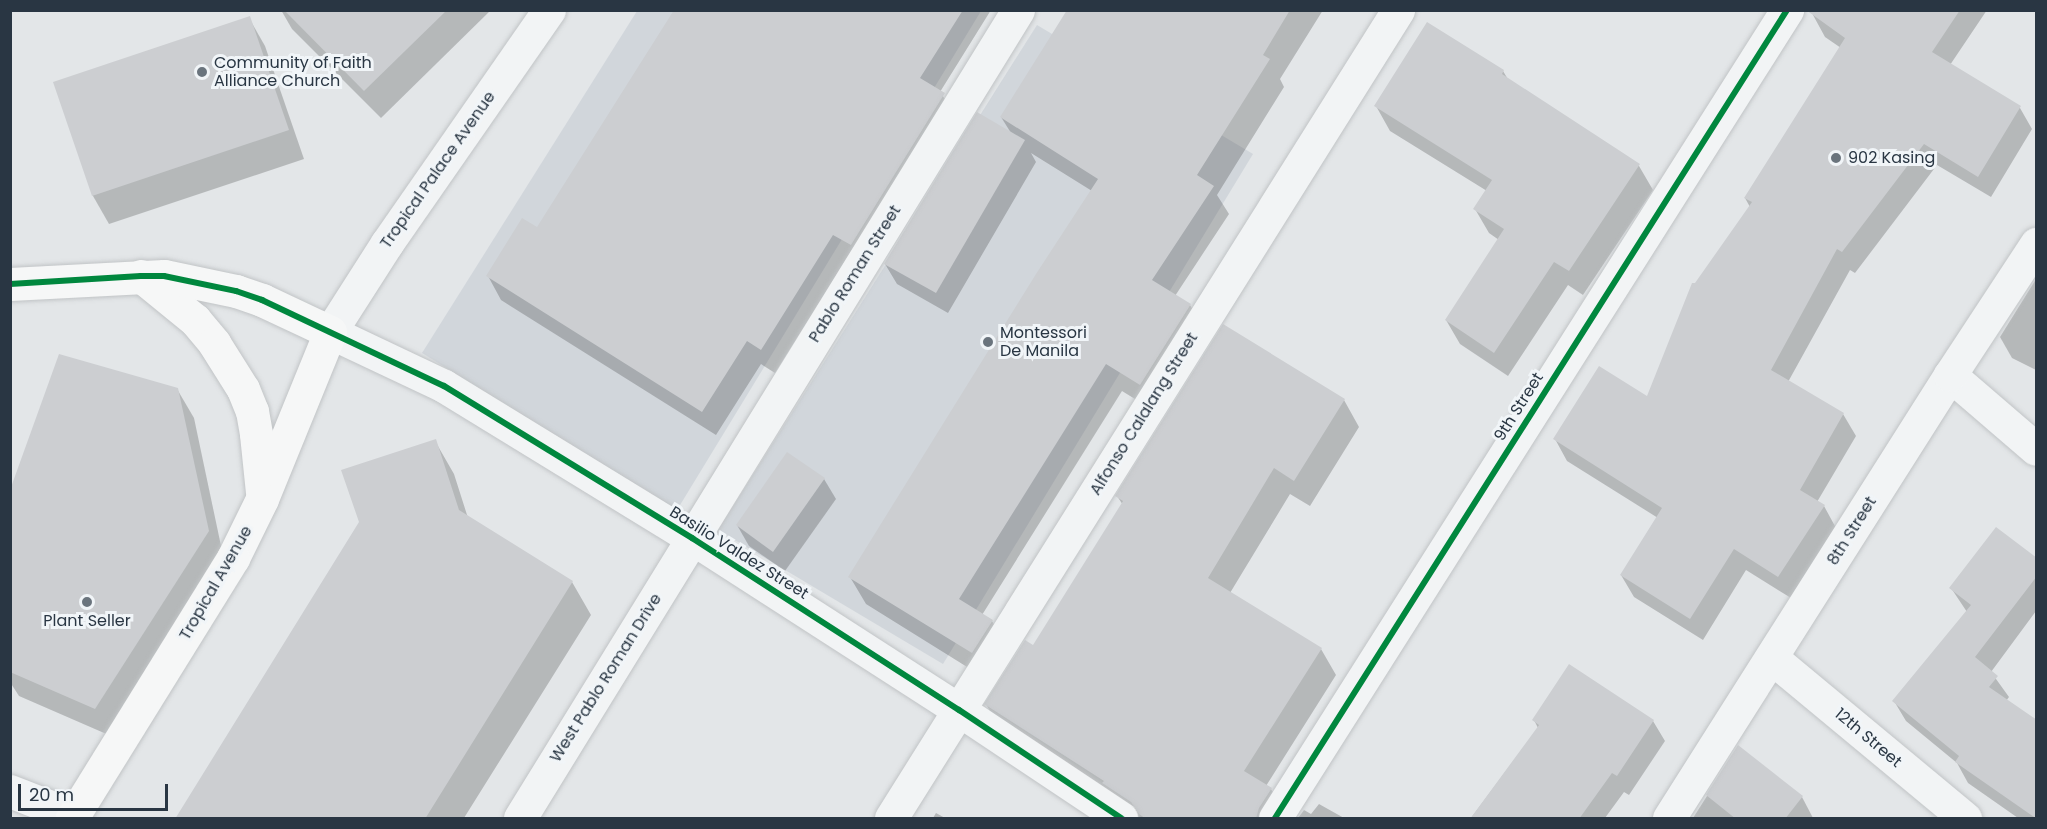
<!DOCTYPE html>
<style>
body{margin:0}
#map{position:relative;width:2047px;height:829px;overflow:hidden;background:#e3e6e8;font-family:Poppins,sans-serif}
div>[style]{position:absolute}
.built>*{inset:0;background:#d1d6db}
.shadow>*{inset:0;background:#0003}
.building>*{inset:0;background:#ccced1}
.roads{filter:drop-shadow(0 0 2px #c1c4c6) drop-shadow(0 0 2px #c1c4c6)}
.street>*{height:33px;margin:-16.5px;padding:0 16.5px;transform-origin:16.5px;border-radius:16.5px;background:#f2f4f5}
.secondary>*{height:33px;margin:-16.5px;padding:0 16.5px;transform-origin:16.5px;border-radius:16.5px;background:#f6f7f7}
.cycleway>*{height:6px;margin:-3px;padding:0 3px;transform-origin:3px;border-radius:3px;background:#00873e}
.dots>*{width:16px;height:16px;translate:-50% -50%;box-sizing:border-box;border:3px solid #f1f5f8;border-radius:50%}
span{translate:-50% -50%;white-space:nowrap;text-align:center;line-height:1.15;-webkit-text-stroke:6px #f1f5f8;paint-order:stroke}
.poi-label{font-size:16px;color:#293643}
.left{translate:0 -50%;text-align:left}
.street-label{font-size:16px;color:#293643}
.frame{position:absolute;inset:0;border:12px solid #293643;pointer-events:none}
.scale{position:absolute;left:18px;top:784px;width:150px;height:27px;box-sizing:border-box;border:3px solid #293643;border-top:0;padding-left:8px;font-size:18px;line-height:21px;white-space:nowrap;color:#293643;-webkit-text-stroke:4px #f1f5f8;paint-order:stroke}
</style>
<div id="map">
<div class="built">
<i style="clip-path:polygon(637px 11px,981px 11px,677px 510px,422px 353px)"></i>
<i style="clip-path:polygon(1037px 25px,1253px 154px,943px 664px,718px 530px)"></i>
</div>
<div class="shadow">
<i style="clip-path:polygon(281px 10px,491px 10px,381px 118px,292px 29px)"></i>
<i style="clip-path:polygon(677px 10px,991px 10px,940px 92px,958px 118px,847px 258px,775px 373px,761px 364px,716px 435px,501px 300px,488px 276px,538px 229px)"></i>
<i style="clip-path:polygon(1069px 10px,1323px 10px,1280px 79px,1284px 87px,1217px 195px,1229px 214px,1175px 296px,1190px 305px,1206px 332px,1156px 412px,1122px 391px,982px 615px,992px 621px,1008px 648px,988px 680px,866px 604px,850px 577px,1092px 191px,1031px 153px,1036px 162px,948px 313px,897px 284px,885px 264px,1011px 133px,1001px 117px)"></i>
<i style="clip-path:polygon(1816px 10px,1987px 10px,1950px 65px,2020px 108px,2032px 129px,1991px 197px,1937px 165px,1855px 273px,1850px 270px,1788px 382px,1843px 414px,1856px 436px,1817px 502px,1824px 506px,1836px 528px,1791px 598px,1746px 570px,1703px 640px,1634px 597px,1621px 575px,1658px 518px,1567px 461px,1555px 439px,1648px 398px,1696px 285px,1750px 207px,1745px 198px,1841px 48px,1825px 37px,1813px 15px)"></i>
<i style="clip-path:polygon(249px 18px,265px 46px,304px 159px,109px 224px,93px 196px,55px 83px)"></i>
<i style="clip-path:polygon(1503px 71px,1509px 81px,1639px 166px,1653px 190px,1583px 295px,1568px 285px,1508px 376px,1460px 344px,1446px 320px,1499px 240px,1489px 233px,1475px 209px,1487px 191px,1390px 131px,1376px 106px)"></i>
<i style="clip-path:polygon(2036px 279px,2036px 370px,2012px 358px,2000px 337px)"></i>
<i style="clip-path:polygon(177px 389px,194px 418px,224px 560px,111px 736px,19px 696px,10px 682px,10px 498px)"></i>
<i style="clip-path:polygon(1344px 400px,1359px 427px,1310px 506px,1290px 494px,1230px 593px,1321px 649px,1336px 675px,1266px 786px,1271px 789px,1286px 815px,1284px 818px,1133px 818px,1001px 731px,986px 704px,1034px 647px,1123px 505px,1117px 496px)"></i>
<i style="clip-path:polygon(435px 441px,454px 474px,468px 518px,572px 582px,591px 615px,464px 818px,177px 818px)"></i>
<i style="clip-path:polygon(824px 479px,836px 499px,785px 571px,749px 546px,737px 525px)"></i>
<i style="clip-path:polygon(2036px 560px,2036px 611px,1991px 672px,2009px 697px,2006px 701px,2036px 818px,2018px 818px,1968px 783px,1957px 763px,1906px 721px,1894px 701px,1967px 612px,1951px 588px)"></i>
<i style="clip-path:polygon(1534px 720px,1653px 721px,1665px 741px,1629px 795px,1624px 792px,1605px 818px,1471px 818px,1538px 728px)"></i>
<i style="clip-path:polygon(1738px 747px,1802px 797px,1813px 818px,1693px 818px)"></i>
<i style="clip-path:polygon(1319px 804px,1344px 818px,1298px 818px,1304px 810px,1311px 814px)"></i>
<i style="clip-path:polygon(936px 813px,945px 818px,933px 818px)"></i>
</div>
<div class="building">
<i style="clip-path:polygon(284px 10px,447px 10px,364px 91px)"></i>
<i style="clip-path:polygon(674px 10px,963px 10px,920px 78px,945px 93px,851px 245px,833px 235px,761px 350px,747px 341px,702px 412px,486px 276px,522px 218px,537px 227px)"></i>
<i style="clip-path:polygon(1067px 10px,1290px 10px,1263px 55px,1270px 59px,1197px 175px,1214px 186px,1152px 280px,1191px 304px,1140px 385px,1106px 364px,959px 599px,993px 620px,972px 653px,848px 577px,1036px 274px,1098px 179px,1000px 117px)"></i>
<i style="clip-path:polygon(1806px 10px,1960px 10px,1932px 52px,2021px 106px,1978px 177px,1924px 144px,1842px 252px,1837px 249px,1771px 370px,1844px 413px,1800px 490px,1825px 505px,1778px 577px,1734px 549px,1690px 619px,1620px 575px,1662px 508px,1553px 439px,1599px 366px,1647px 396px,1692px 283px,1695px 283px,1752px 202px,1744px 198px,1845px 38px)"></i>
<i style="clip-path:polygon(250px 16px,289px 130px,92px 196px,53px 82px)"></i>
<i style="clip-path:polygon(1427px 22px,1504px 70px,1502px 74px,1640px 164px,1569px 271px,1554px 262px,1494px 353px,1445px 320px,1504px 229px,1473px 209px,1492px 180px,1374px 106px)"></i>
<i style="clip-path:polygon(977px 112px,1025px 140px,936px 293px,884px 264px)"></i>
<i style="clip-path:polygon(1223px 324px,1345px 399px,1294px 481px,1274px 468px,1208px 578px,1322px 648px,1244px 771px,1272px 788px,1259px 808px,1256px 819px,1146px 819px,1139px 814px,1131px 802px,1102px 783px,1104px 781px,984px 704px,1025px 640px,1033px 645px,1123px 501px,1115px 496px)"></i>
<i style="clip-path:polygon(59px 354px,178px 388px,209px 531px,95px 709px,10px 672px,10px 490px)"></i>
<i style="clip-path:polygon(436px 439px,459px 510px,573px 581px,425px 819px,175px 819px,359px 522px,341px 470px)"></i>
<i style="clip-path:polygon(787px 452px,825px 478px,773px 552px,736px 525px)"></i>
<i style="clip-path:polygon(1996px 527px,2037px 558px,2037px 576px,1975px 657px,1998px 676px,1989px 687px,2037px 720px,2037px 819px,1955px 762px,1959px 756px,1892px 701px,1971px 605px,1949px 588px)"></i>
<i style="clip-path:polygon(1569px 664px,1654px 720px,1617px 776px,1612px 773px,1579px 819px,1470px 819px,1539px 725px,1532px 720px)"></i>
<i style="clip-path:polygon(1738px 745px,1803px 796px,1785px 819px,1736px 819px,1706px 795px)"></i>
</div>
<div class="roads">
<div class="street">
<i style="left:549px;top:10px;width:284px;rotate:124.8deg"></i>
<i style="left:387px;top:243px;width:106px;rotate:122.6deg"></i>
<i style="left:330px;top:332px;width:126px;rotate:25.3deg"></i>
<i style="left:444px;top:386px;width:291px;rotate:31.5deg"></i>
<i style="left:692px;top:538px;width:318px;rotate:32.8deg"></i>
<i style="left:959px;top:710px;width:195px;rotate:33.7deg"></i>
<i style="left:1950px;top:375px;width:113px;rotate:40.7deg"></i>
<i style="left:1772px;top:658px;width:251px;rotate:39.7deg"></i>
<i style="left:10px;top:791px;width:69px;rotate:21.3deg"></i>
<i style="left:520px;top:818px;width:949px;rotate:-58.35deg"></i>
<i style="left:891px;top:818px;width:954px;rotate:-57.89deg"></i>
<i style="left:1275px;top:818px;width:957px;rotate:-57.64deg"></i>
<i style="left:1669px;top:818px;width:525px;rotate:-57.61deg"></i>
<i style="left:1950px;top:375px;width:157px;rotate:-56.7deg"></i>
</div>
<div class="secondary">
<i style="left:141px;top:276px;width:70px;rotate:39.2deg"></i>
<i style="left:195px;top:320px;width:30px;rotate:50deg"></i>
<i style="left:214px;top:343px;width:54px;rotate:57.8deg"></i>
<i style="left:243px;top:389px;width:24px;rotate:68deg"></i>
<i style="left:252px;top:411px;width:23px;rotate:80deg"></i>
<i style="left:256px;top:434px;width:58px;rotate:84.1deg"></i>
<i style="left:10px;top:284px;width:154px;rotate:-3deg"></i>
<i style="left:164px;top:276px;width:74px;rotate:11.8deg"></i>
<i style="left:236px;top:291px;width:28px;rotate:19deg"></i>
<i style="left:262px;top:300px;width:75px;rotate:25.2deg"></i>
<i style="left:330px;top:332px;width:180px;rotate:112.2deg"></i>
<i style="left:262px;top:499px;width:66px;rotate:116.2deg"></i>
<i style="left:233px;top:558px;width:306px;rotate:121.8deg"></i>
</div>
</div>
<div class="cycleway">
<i style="left:10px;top:284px;width:131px;rotate:-3.5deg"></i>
<i style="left:141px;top:276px;width:23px"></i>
<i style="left:164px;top:276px;width:74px;rotate:11.8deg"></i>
<i style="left:236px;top:291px;width:28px;rotate:19deg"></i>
<i style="left:262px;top:300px;width:201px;rotate:25.3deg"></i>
<i style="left:444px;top:386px;width:291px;rotate:31.5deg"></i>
<i style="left:692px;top:538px;width:318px;rotate:32.8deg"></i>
<i style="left:959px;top:710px;width:195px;rotate:33.7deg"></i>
<i style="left:1275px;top:818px;width:957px;rotate:-57.64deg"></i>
</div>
<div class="dots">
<i style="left:202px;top:72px;background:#6a747d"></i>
<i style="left:1836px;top:158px;background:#6a747d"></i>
<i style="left:988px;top:342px;background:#6a747d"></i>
<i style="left:87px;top:602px;background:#6a747d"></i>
</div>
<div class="poi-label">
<span class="left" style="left:214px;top:72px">Community of Faith<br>Alliance Church</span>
<span class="left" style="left:1848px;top:158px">902 Kasing</span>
<span class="left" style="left:1000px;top:342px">Montessori<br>De Manila</span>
<span style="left:87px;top:621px">Plant Seller</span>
</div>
<div class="street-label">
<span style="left:438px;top:170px;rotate:-55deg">Tropical Palace Avenue</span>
<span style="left:855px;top:274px;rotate:-58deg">Pablo Roman Street</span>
<span style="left:1519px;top:407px;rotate:-58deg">9th Street</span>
<span style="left:1144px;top:414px;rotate:-58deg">Alfonso Calalang Street</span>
<span style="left:1852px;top:531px;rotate:-58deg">8th Street</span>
<span style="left:739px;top:553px;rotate:32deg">Basilio Valdez Street</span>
<span style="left:216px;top:583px;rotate:-60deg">Tropical Avenue</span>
<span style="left:606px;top:678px;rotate:-58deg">West Pablo Roman Drive</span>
<span style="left:1868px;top:738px;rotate:40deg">12th Street</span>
</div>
<div class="frame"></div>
<div class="scale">20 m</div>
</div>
